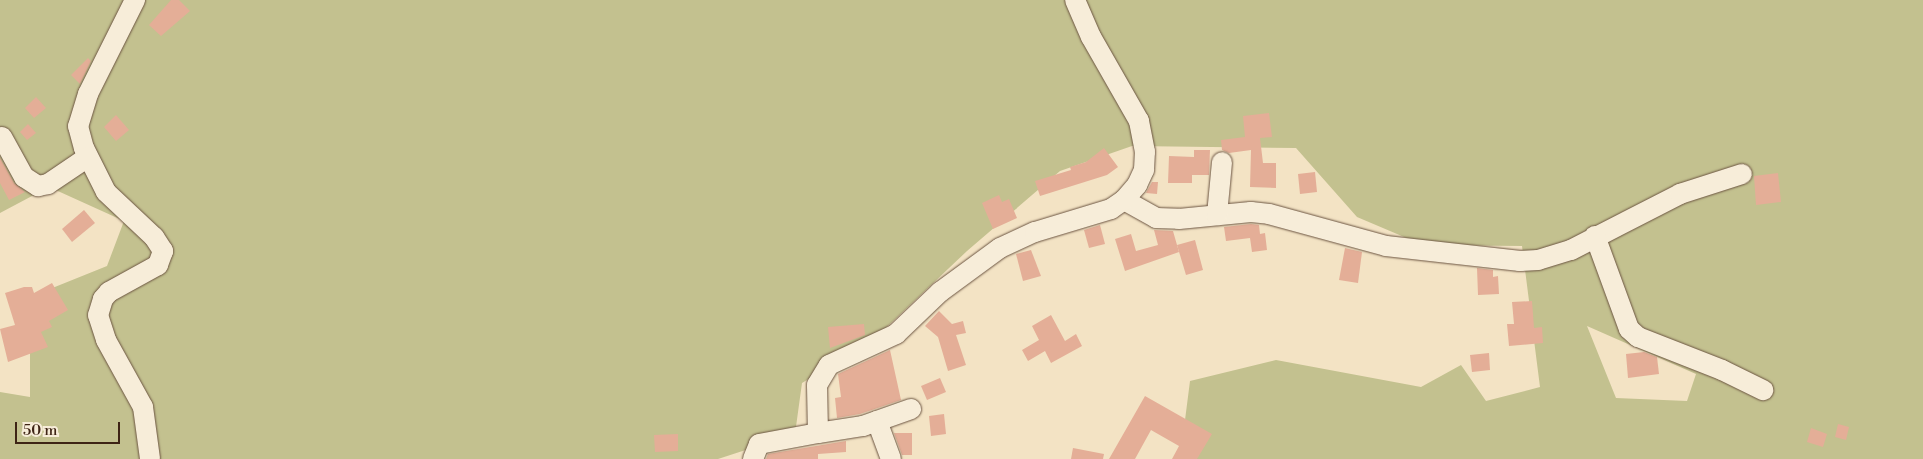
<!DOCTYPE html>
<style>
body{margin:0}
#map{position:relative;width:1923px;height:459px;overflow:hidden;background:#f3e3c4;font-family:"Libre Bodoni",serif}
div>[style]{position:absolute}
.green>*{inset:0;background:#c3c18f}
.building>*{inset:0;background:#e4ae97}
.roads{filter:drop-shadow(0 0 1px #6b5441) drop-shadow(0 0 1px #6b5441)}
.minor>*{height:20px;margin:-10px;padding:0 10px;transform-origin:10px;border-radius:10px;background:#f7edd9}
span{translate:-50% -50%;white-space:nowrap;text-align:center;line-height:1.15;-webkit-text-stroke:4px #f7edd9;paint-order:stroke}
.scale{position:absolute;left:15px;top:422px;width:105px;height:22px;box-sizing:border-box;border:2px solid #3e2415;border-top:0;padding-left:6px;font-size:15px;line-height:18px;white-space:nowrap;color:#3e2415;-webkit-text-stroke:4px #f7edd9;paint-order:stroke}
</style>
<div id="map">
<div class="green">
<i style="clip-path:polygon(evenodd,0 0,1923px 0,1923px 459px,1180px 459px,1190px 381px,1276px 360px,1421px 387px,1461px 365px,1486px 401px,1540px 387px,1522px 246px,1423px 245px,1357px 217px,1296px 148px,1132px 146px,1060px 171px,967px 251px,872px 341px,802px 383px,795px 434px,718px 459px,0 459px,0 392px,30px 397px,30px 297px,107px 266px,124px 221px,49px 187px,0 213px,0 0,1587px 326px,1696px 374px,1687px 401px,1616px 398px,1587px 326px)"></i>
</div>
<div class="building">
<i style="clip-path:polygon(171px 0,179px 0,190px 11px,161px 36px,149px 25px)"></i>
<i style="clip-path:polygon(88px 58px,91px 61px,80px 84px,71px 75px)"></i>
<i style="clip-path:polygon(36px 97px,46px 108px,34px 118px,25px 108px)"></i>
<i style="clip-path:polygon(1269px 113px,1272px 137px,1260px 138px,1263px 163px,1276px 163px,1276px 188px,1250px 187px,1251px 150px,1229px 153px,1222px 150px,1221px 140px,1245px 137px,1243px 116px)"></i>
<i style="clip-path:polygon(116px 115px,129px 130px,116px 141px,104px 127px)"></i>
<i style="clip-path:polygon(28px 124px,36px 133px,27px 140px,20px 132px)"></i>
<i style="clip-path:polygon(1104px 148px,1118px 167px,1107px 175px,1040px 196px,1035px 181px,1071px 170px,1070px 167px,1086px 162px)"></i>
<i style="clip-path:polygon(1194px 150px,1210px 150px,1209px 175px,1192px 175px,1192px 183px,1168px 183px,1169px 156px,1194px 157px)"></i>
<i style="clip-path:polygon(0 158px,14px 183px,25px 192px,9px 200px,0 183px)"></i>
<i style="clip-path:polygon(1315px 172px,1317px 192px,1300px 194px,1298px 174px)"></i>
<i style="clip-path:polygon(1778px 173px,1781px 202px,1756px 205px,1754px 176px)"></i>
<i style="clip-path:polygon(1152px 182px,1158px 182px,1157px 194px,1146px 193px)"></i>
<i style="clip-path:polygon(999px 195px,1002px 202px,1009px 199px,1017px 218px,993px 229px,982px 203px)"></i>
<i style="clip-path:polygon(84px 210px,95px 223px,72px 242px,62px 229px)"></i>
<i style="clip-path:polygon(1251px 224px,1259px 225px,1260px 234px,1265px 233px,1267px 250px,1252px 252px,1250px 238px,1226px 241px,1224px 227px)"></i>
<i style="clip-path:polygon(1100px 225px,1105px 244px,1089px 248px,1084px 230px)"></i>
<i style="clip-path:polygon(1154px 230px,1173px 231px,1179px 252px,1125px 271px,1115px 239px,1131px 234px,1136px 251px,1158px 245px)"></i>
<i style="clip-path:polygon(1195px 240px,1203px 270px,1186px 275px,1177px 245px)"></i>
<i style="clip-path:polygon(1345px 248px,1362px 252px,1358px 283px,1339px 280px)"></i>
<i style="clip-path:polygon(1031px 250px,1041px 276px,1023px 281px,1016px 254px)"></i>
<i style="clip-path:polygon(1477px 268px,1493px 270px,1493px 277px,1498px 276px,1499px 294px,1478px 295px)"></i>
<i style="clip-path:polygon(52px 283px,68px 310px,49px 321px,52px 327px,41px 332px,48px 347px,8px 362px,0 329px,15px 325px,5px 293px,24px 287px,32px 287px,34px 293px)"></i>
<i style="clip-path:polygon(1532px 301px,1534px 328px,1542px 327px,1543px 343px,1509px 346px,1507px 324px,1514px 324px,1512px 302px)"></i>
<i style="clip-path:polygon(939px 311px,952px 324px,963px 321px,966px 333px,956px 335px,966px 365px,948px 371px,938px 337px,925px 326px)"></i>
<i style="clip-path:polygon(1051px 315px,1065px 341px,1076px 334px,1082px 346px,1051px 363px,1045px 351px,1028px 361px,1022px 350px,1039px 340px,1032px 326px)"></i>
<i style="clip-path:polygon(864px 324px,865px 335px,830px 348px,828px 327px)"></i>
<i style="clip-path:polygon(890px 350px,901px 400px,860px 414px,837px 418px,835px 398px,841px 397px,838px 374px)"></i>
<i style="clip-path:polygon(1644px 352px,1657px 357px,1659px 374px,1628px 378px,1626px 354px)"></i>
<i style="clip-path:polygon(1489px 353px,1490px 370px,1472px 372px,1470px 355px)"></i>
<i style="clip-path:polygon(940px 378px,946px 392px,927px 400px,921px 386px)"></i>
<i style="clip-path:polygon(1145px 396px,1212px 434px,1197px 459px,1172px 459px,1179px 446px,1151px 430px,1135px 459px,1109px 459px)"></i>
<i style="clip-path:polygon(944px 414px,946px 434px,931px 436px,929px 416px)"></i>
<i style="clip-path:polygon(1838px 424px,1849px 427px,1846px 440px,1835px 437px)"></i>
<i style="clip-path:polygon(1811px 428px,1827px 434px,1823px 447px,1807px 442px)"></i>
<i style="clip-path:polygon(894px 433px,912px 433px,912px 455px,902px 455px)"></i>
<i style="clip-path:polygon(678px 434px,678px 451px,655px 452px,654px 435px)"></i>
<i style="clip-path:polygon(846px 441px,846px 452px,818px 454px,818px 459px,766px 459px,768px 454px)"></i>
<i style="clip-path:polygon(1073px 448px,1104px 454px,1103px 459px,1071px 459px)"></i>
</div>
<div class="roads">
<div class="minor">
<i style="left:135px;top:0;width:105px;rotate:116.6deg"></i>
<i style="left:88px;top:94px;width:34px;rotate:107deg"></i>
<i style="left:78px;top:126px;width:23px;rotate:75deg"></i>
<i style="left:84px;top:148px;width:49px;rotate:63.4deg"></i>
<i style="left:106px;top:192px;width:66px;rotate:43.2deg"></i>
<i style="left:154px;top:237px;width:17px;rotate:57deg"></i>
<i style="left:163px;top:251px;width:15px;rotate:110deg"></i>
<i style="left:158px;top:265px;width:56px;rotate:151.1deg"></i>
<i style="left:109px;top:292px;width:9px;rotate:131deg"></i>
<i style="left:103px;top:299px;width:17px;rotate:107deg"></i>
<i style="left:98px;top:315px;width:26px;rotate:72deg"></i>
<i style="left:106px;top:340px;width:77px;rotate:61.1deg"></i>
<i style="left:143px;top:407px;width:52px;rotate:82.3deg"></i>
<i style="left:2px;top:137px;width:46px;rotate:61.2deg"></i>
<i style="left:24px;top:177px;width:17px;rotate:33deg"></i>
<i style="left:38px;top:186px;width:10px;rotate:-11deg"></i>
<i style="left:48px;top:184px;width:48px;rotate:-34deg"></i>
<i style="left:1124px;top:200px;width:37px;rotate:29deg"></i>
<i style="left:1156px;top:218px;width:23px;rotate:2deg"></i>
<i style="left:1179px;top:219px;width:72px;rotate:-5.6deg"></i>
<i style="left:1251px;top:212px;width:18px;rotate:6deg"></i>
<i style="left:1269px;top:214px;width:121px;rotate:15.3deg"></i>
<i style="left:1386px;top:246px;width:135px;rotate:6.4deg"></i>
<i style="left:1520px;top:261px;width:18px;rotate:-3deg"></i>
<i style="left:1538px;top:260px;width:34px;rotate:-17deg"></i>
<i style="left:1571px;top:250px;width:123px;rotate:-27.2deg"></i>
<i style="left:1680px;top:194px;width:65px;rotate:-17.9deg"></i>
<i style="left:1217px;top:215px;width:53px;rotate:-84.6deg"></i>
<i style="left:1595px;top:236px;width:99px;rotate:69.9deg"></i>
<i style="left:1629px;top:329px;width:12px;rotate:42deg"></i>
<i style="left:1638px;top:337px;width:90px;rotate:21.4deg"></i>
<i style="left:1722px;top:370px;width:46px;rotate:26deg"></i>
<i style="left:877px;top:421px;width:40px;rotate:69.8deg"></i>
<i style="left:818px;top:433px;width:46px;rotate:-8.8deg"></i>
<i style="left:863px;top:426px;width:51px;rotate:-19.5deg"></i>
<i style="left:753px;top:459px;width:16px;rotate:-68deg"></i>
<i style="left:759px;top:444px;width:60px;rotate:-10.6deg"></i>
<i style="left:818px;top:433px;width:48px;rotate:-91.2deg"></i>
<i style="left:817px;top:385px;width:23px;rotate:-59deg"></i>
<i style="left:829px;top:365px;width:74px;rotate:-24.8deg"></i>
<i style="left:896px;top:334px;width:61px;rotate:-43.7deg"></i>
<i style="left:940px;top:292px;width:74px;rotate:-36.3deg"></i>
<i style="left:1000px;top:248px;width:38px;rotate:-25deg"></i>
<i style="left:1035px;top:232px;width:79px;rotate:-16.8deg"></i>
<i style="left:1111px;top:209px;width:16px;rotate:-35deg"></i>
<i style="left:1124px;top:200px;width:20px;rotate:-49deg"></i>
<i style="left:1137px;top:185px;width:17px;rotate:-65deg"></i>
<i style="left:1144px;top:170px;width:18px;rotate:-87deg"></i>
<i style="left:1145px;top:152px;width:32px;rotate:-101deg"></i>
<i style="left:1139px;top:121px;width:97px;rotate:-119.7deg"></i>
<i style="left:1091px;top:37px;width:40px;rotate:-113.4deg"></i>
</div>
</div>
<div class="scale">50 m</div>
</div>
